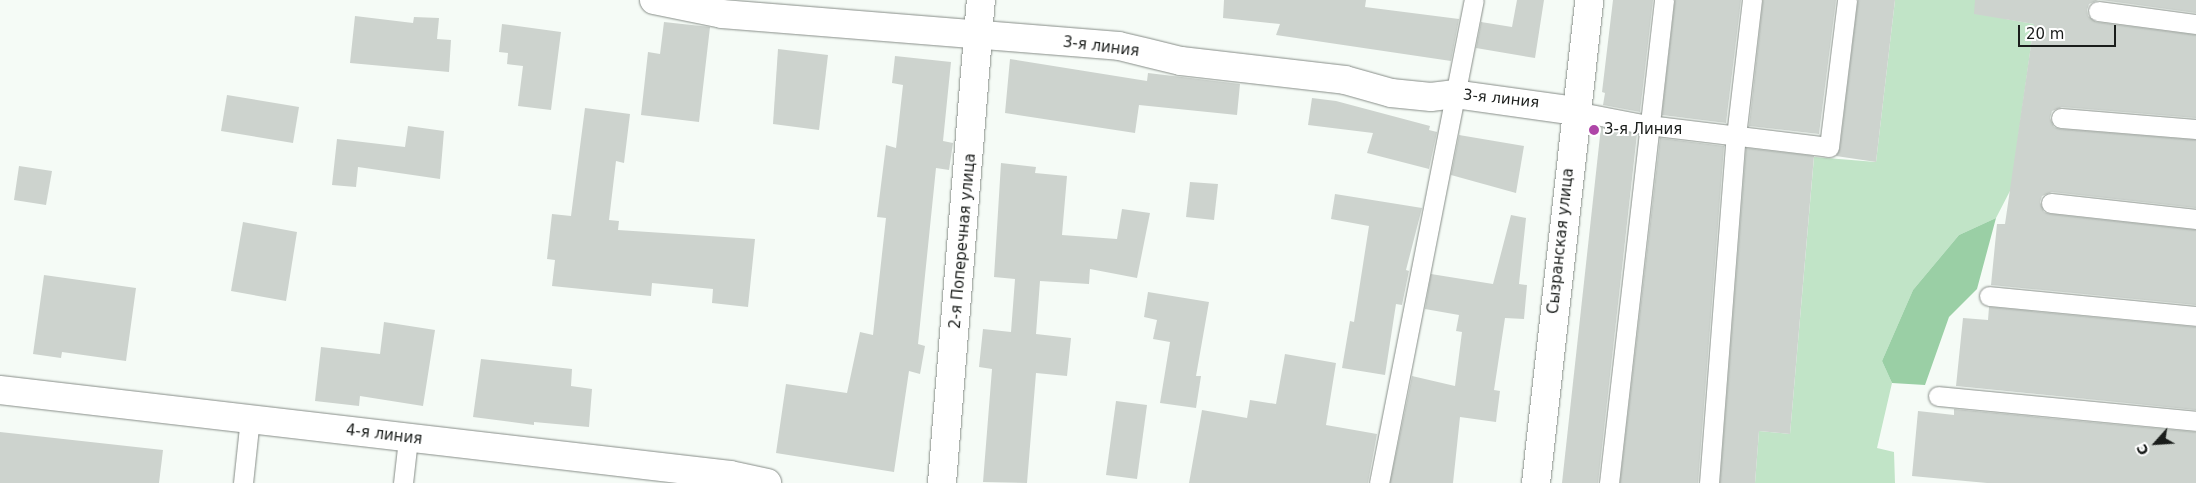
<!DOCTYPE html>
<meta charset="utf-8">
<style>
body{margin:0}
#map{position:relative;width:2196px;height:483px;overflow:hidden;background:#f5fbf6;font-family:"DejaVu Sans",sans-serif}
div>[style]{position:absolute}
.green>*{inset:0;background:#c1e4c7}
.forest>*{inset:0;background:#9acfa5}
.building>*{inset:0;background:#cdd3ce}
.roads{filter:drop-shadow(0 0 1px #878d88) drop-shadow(0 0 1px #878d88)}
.service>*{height:19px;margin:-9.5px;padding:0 9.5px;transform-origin:9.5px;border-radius:9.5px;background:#fff}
.minor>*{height:28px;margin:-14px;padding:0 14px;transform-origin:14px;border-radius:14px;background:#fff}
.tertiary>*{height:28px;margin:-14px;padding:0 14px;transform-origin:14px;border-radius:14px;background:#fff}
.dots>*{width:14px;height:14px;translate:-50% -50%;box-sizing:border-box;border:2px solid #fff;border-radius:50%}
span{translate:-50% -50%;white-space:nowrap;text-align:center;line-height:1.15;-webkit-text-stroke:4px #fff;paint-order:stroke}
.street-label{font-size:15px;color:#1a1d1b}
.poi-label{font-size:15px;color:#1a1d1b}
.left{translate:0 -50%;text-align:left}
.north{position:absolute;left:2131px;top:418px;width:50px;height:50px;-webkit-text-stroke:4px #fff;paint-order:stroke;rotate:244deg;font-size:14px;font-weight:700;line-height:20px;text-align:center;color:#1a1d1b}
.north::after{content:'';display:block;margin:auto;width:18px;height:22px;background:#1a1d1b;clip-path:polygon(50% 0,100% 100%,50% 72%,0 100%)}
.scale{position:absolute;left:2018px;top:25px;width:98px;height:22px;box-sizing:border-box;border:2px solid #1a1d1b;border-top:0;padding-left:6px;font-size:15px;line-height:18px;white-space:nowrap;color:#1a1d1b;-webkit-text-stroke:4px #fff;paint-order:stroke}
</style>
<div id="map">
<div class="green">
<i style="clip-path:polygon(1895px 0,2005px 0,2006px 19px,2034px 24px,2011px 189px,1996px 218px,1959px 235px,1913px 290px,1882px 361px,1892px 383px,1877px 448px,1894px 452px,1895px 483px,1755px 483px,1759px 431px,1790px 434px,1814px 157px,1876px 162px)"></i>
</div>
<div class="forest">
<i style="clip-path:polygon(1996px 218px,1977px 289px,1949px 317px,1925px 385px,1892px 383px,1882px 361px,1913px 290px,1959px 235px)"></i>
</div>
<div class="building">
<i style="clip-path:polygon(1224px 0,1366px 0,1365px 7px,1459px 19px,1451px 61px,1276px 35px,1280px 24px,1223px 18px)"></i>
<i style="clip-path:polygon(1517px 0,1544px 0,1535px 58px,1476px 48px,1481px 22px,1512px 27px)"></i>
<i style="clip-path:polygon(1613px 0,1653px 0,1640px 112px,1603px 105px,1605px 93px,1602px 92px)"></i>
<i style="clip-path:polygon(1675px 0,1741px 0,1726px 123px,1662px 115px)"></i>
<i style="clip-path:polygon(1763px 0,1836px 0,1819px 134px,1749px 126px)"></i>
<i style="clip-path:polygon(1858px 0,1895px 0,1876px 162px,1836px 156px,1840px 148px)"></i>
<i style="clip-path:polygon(1975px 0,2098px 0,2089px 4px,2087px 10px,2088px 16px,2096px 22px,2196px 35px,2196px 118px,2062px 107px,2052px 111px,2050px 118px,2054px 127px,2060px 129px,2196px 140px,2196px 208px,2052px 192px,2042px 196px,2040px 202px,2044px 212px,2050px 214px,2196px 230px,2196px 305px,1991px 285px,1997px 224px,2005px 224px,2034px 24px,1974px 14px)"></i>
<i style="clip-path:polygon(2101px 0,2196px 0,2196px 13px)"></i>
<i style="clip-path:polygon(355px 16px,413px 23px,414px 17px,439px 18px,437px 39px,451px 40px,449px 72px,350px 63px)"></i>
<i style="clip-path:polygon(664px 22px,710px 27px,699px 122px,641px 115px,648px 52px,660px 54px)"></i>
<i style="clip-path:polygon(502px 24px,561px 32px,551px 110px,518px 106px,523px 66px,507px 64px,508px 53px,499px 52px)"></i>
<i style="clip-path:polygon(778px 49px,828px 55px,819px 130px,773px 124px)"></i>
<i style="clip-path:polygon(895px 56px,951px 62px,943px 141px,953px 143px,949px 170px,936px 168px,918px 344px,925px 346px,920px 374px,909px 371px,894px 472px,776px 453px,786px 384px,847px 393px,860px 332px,873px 335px,886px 218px,877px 217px,886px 145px,896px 148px,903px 85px,892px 83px)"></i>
<i style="clip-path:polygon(1010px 59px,1147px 81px,1148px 73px,1240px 84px,1237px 115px,1139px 105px,1135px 133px,1005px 113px)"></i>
<i style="clip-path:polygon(227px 95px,299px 107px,293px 143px,221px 131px)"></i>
<i style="clip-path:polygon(1312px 98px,1336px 101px,1430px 126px,1429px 130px,1437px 132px,1429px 169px,1367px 153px,1373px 133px,1308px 125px)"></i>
<i style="clip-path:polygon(585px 108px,630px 114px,624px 163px,616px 161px,609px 220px,619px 221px,618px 230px,755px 239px,748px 307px,712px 303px,713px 289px,652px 283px,651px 296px,552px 286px,555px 260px,547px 259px,552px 214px,571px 216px)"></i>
<i style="clip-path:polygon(408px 126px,444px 131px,440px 179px,358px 167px,356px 187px,332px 185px,337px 139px,405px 147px)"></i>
<i style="clip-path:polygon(1601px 127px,1637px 134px,1598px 483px,1562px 483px)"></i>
<i style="clip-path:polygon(1459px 135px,1524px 146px,1516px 193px,1451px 175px)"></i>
<i style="clip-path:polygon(1660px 138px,1724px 146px,1698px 483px,1620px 483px)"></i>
<i style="clip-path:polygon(1746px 148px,1814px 156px,1790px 434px,1759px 431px,1755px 483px,1720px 483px)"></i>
<i style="clip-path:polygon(1001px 163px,1036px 167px,1035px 173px,1067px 176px,1062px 235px,1117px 239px,1122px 209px,1150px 213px,1137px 278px,1090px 269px,1089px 284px,1040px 281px,1036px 334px,1071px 338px,1067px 376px,1036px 373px,1027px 483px,983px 482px,992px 369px,979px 367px,983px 329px,1011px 332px,1015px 279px,994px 277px)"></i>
<i style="clip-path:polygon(19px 166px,52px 171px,46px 205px,14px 200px)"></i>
<i style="clip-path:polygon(1190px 182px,1218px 184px,1214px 220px,1186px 217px)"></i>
<i style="clip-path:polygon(1335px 194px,1422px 208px,1406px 270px,1409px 271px,1402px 305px,1396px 304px,1385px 375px,1342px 368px,1350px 321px,1354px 322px,1369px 226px,1331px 219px)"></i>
<i style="clip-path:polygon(1511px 215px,1526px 218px,1519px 284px,1527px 285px,1524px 319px,1505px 318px,1494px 390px,1500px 391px,1496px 422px,1460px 417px,1453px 483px,1390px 483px,1412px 376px,1455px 386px,1462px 332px,1456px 331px,1459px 315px,1425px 309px,1431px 274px,1493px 284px)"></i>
<i style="clip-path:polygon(243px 222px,297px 232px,286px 301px,231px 291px)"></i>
<i style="clip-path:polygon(44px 275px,136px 288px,126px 361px,62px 352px,61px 358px,33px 354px)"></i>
<i style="clip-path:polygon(1148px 292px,1209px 302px,1196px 376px,1201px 376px,1196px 408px,1160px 403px,1170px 342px,1153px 339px,1157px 320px,1144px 317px)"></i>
<i style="clip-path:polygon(1989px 307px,2196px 327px,2196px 410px,1956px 386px,1963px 318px,1988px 320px)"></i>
<i style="clip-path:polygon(384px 322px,435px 330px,423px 406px,360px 396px,359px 406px,315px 401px,321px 347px,380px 354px)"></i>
<i style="clip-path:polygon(1285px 354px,1336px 363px,1326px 425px,1377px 434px,1368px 483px,1189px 483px,1202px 410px,1247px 418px,1250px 400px,1276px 404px)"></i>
<i style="clip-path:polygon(481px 359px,572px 369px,571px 386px,592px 389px,589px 427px,534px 422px,534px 425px,473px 417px)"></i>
<i style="clip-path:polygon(1116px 401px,1147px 405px,1137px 479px,1106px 475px)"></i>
<i style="clip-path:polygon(1954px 409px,2196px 432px,2196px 483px,1987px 483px,1912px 476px,1918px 411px,1954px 415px)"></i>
<i style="clip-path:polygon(0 432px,163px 450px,159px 483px,0 483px)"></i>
</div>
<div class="roads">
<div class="service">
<i style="left:2098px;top:11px;width:99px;rotate:7.6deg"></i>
<i style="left:1575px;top:111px;width:74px;rotate:10.9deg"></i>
<i style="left:1648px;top:125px;width:182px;rotate:6.9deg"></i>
<i style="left:1829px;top:147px;width:148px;rotate:-83deg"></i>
<i style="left:2061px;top:118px;width:135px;rotate:4.7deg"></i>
<i style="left:2051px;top:203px;width:146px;rotate:6.3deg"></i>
<i style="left:1989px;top:296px;width:208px;rotate:5.5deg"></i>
<i style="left:1938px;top:396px;width:259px;rotate:5.5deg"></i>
<i style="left:243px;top:483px;width:65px;rotate:-83.9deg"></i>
<i style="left:403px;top:483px;width:44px;rotate:-83.5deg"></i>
<i style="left:1379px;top:483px;width:492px;rotate:-78.9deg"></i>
<i style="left:1609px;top:483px;width:486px;rotate:-83.5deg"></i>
<i style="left:1709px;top:483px;width:348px;rotate:-85.6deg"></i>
<i style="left:1736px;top:136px;width:137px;rotate:-83.3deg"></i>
</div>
<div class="minor">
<i style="left:654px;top:0;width:69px;rotate:11.6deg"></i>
<i style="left:722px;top:14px;width:398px;rotate:4.6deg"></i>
<i style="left:1119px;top:46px;width:64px;rotate:13.6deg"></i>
<i style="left:1181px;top:61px;width:165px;rotate:6.6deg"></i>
<i style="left:1345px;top:80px;width:48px;rotate:15.8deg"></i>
<i style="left:1391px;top:93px;width:40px;rotate:5.7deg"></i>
<i style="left:1431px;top:97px;width:23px;rotate:-7deg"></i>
<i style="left:1454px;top:94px;width:122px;rotate:8deg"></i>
<i style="left:0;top:390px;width:735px;rotate:6.64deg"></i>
<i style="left:730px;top:475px;width:38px;rotate:12deg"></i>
<i style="left:942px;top:483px;width:485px;rotate:-85.4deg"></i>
</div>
<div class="tertiary">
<i style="left:1536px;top:483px;width:486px;rotate:-83.7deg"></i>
</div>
</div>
<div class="dots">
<i style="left:1594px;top:130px;background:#ae45a7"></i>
</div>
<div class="street-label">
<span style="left:1101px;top:47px;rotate:7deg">3-я линия</span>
<span style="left:1501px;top:99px;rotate:6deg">3-я линия</span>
<span style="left:963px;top:241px;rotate:-85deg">2-я Поперечная улица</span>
<span style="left:1561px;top:241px;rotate:-84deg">Сызранская улица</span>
<span style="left:384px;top:435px;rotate:7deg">4-я линия</span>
</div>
<div class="poi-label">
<span class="left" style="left:1604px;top:130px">3-я Линия</span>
</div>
<div class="north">С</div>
<div class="scale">20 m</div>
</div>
